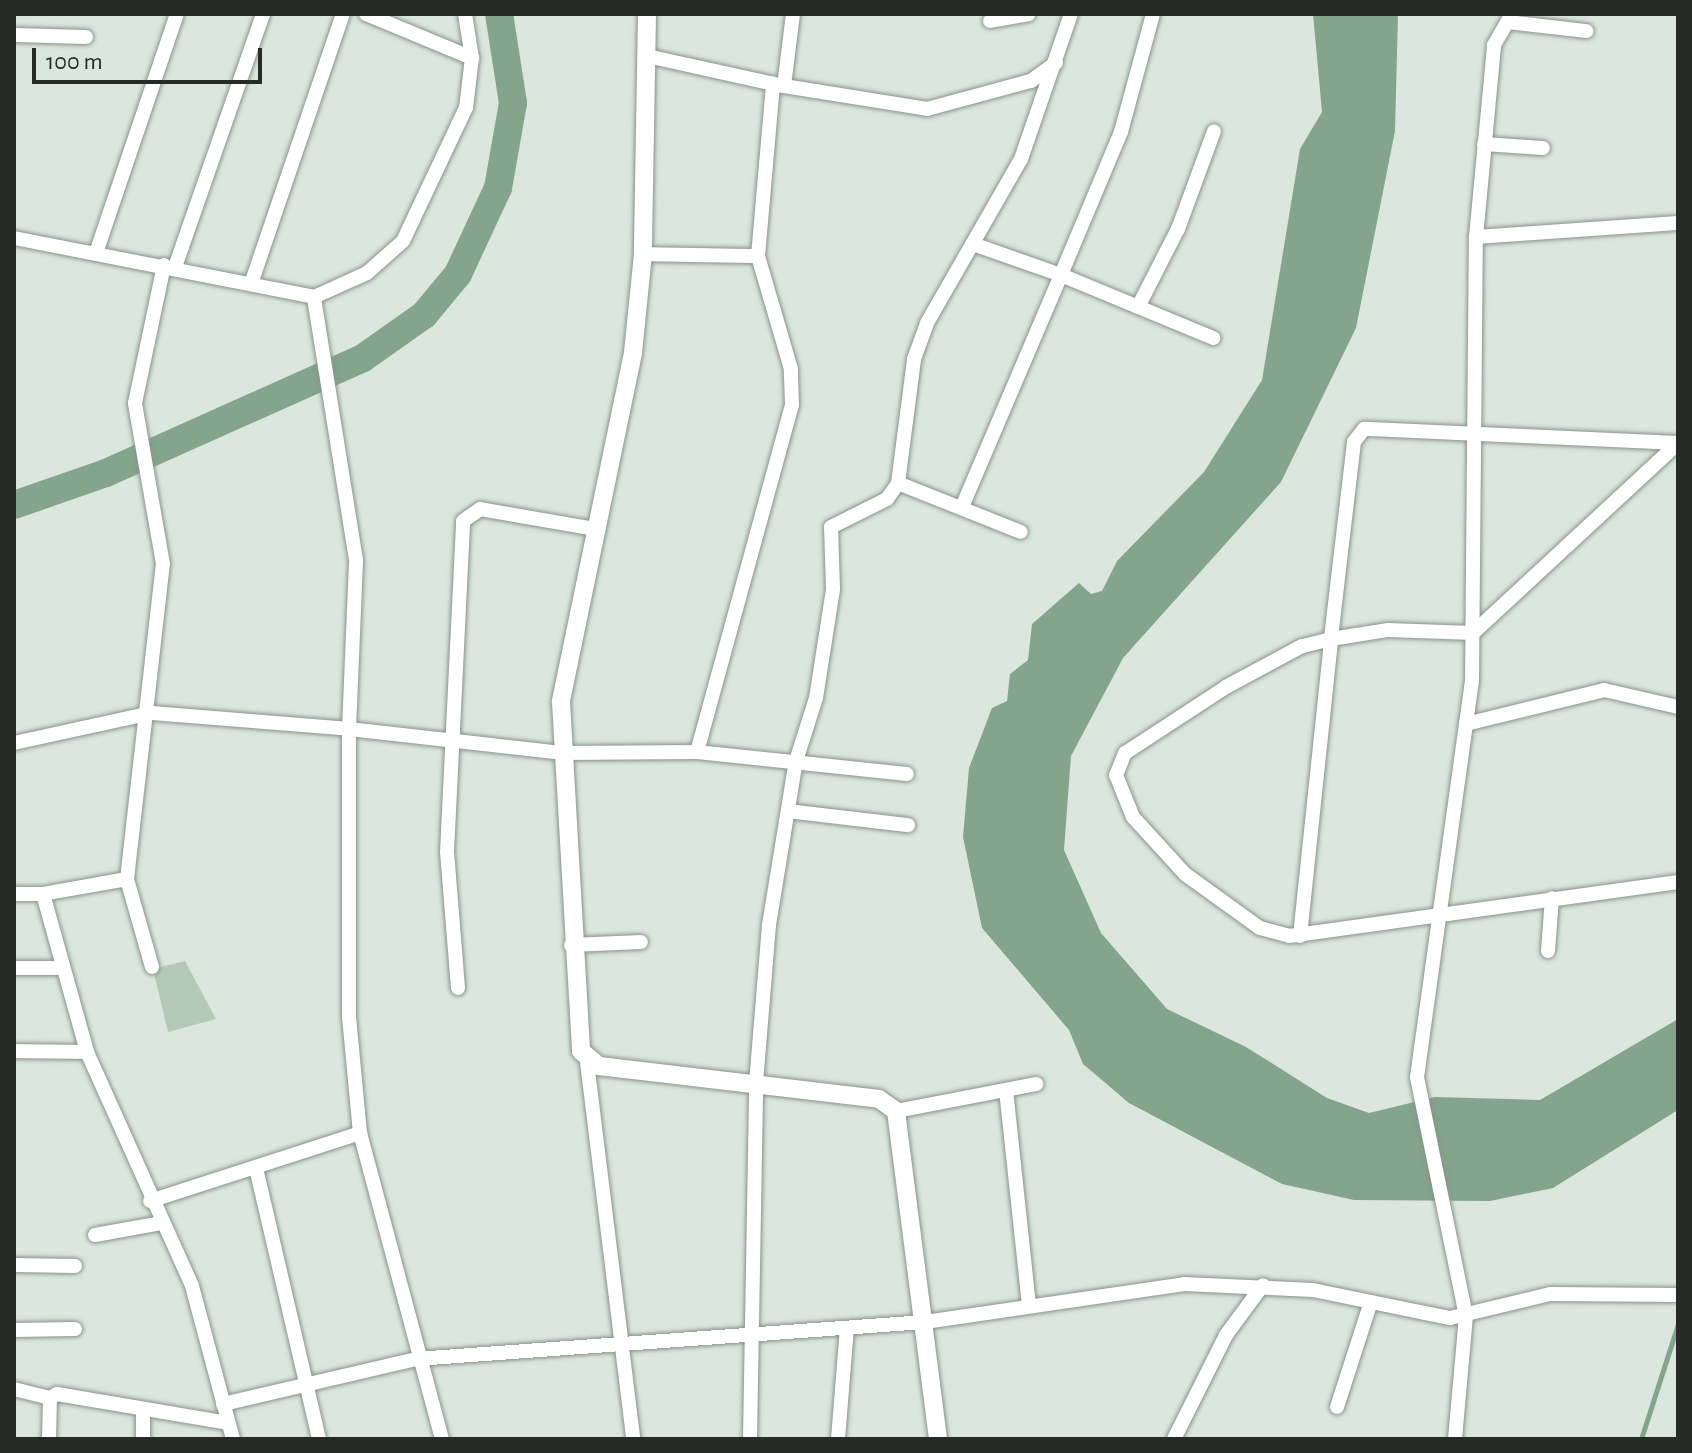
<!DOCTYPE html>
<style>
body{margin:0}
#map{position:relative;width:1692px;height:1453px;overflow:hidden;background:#dbe7de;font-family:"Alegreya Sans",sans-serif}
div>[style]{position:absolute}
.green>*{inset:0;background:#b5c9b9}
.water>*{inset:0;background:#84a48c}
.stream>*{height:5px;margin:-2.5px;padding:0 2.5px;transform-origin:2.5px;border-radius:2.5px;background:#84a48c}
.river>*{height:28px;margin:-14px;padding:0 14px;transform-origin:14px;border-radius:14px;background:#84a48c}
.roads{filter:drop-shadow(0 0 2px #88938b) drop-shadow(0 0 2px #88938b)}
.street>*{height:14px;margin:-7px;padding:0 7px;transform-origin:7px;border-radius:7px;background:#fff}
.secondary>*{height:18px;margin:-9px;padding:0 9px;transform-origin:9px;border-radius:9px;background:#fff}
span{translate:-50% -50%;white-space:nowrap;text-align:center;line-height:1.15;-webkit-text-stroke:8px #dbe7de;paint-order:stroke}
.frame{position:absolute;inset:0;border:16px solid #262b27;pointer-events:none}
.scale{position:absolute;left:32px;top:48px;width:230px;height:36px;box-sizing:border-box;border:4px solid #262b27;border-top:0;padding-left:10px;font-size:24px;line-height:28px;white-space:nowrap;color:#262b27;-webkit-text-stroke:6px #dbe7de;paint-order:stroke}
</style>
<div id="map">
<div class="green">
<i style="clip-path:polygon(185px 961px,216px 1019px,168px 1032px,153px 969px)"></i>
</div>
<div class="water">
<i style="clip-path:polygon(1313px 14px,1398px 14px,1395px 131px,1356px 328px,1281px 482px,1123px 658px,1071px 756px,1064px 850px,1101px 933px,1167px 1009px,1246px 1047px,1327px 1098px,1369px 1113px,1435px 1097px,1540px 1100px,1678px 1019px,1678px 1110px,1553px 1188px,1490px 1201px,1354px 1200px,1282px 1184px,1129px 1103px,1083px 1064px,1069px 1030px,982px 928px,963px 837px,969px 768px,992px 708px,1007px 701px,1010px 674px,1028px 660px,1032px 624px,1079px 583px,1091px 594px,1102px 591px,1117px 561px,1204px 472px,1262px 380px,1300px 149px,1322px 112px)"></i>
</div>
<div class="stream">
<i style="left:1641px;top:1439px;width:121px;rotate:-72.2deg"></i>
</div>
<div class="river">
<i style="left:14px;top:505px;width:97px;rotate:-19.2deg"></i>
<i style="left:106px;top:473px;width:282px;rotate:-24.1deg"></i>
<i style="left:363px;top:358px;width:75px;rotate:-35.2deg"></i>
<i style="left:424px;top:315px;width:53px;rotate:-50.3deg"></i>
<i style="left:458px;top:274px;width:95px;rotate:-65.1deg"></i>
<i style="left:498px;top:188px;width:86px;rotate:-80deg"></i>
<i style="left:513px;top:103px;width:90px;rotate:-98.9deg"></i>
</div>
<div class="roads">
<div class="street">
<i style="left:366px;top:14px;width:115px;rotate:22.5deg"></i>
<i style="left:1153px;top:14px;width:122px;rotate:105.2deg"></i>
<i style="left:1121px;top:132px;width:155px;rotate:112.8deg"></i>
<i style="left:1061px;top:275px;width:165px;rotate:22.5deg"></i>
<i style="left:990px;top:21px;width:39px;rotate:-10deg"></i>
<i style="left:1508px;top:22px;width:79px;rotate:6.6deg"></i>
<i style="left:14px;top:35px;width:72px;rotate:1.6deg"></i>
<i style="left:647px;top:56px;width:140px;rotate:12.4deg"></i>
<i style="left:784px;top:86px;width:73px;rotate:-82.9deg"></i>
<i style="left:784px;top:86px;width:145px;rotate:9.1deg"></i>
<i style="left:927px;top:109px;width:108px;rotate:-15.1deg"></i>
<i style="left:1031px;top:81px;width:31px;rotate:-36deg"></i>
<i style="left:1484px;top:144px;width:59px;rotate:3.9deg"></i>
<i style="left:1476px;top:237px;width:202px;rotate:-4deg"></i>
<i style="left:14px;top:238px;width:306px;rotate:11.1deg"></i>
<i style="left:314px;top:297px;width:58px;rotate:-24.4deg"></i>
<i style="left:367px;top:273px;width:48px;rotate:-41.6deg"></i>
<i style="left:403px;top:241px;width:147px;rotate:-64.7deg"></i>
<i style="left:466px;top:108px;width:50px;rotate:-83.2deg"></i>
<i style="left:472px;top:58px;width:45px;rotate:-99deg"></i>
<i style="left:96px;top:253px;width:252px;rotate:-71.3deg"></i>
<i style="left:643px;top:254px;width:115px;rotate:1deg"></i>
<i style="left:175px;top:267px;width:268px;rotate:-70.8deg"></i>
<i style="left:252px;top:281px;width:282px;rotate:-71.2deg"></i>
<i style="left:1138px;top:307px;width:88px;rotate:-62.9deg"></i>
<i style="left:1178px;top:229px;width:104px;rotate:-69.8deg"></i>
<i style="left:1678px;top:443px;width:314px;rotate:-177.4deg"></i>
<i style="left:1364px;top:429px;width:16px;rotate:128deg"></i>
<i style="left:1354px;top:442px;width:198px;rotate:96.7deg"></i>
<i style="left:1331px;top:639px;width:30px;rotate:166deg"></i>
<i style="left:1302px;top:646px;width:86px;rotate:151.7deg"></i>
<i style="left:1226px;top:687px;width:121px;rotate:146.8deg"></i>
<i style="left:1125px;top:753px;width:24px;rotate:112deg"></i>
<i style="left:1116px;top:775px;width:45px;rotate:68deg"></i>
<i style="left:1133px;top:817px;width:77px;rotate:47.6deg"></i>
<i style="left:1185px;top:874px;width:92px;rotate:35.8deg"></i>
<i style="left:1260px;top:928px;width:30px;rotate:15deg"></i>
<i style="left:1289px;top:936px;width:393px;rotate:-7.9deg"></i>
<i style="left:898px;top:483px;width:132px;rotate:21.7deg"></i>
<i style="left:962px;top:507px;width:252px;rotate:-66.9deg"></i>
<i style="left:1061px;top:275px;width:93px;rotate:-160.6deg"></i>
<i style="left:1466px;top:724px;width:142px;rotate:-13.8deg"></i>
<i style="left:1604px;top:690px;width:76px;rotate:12.9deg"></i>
<i style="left:14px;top:743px;width:141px;rotate:-12.3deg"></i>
<i style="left:152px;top:713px;width:198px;rotate:4.6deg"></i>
<i style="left:349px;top:729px;width:169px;rotate:-87.6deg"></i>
<i style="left:356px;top:560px;width:266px;rotate:-99.1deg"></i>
<i style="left:697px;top:752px;width:360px;rotate:-74.7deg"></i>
<i style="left:792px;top:405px;width:36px;rotate:-92deg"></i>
<i style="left:791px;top:369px;width:118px;rotate:-106.3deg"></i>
<i style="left:758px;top:256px;width:173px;rotate:-85deg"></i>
<i style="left:788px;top:811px;width:121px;rotate:6.7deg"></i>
<i style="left:127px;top:879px;width:317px;rotate:-83.5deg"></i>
<i style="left:163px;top:564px;width:163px;rotate:-99.9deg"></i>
<i style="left:135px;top:403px;width:141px;rotate:-78.1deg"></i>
<i style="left:14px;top:894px;width:29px"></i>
<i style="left:1300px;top:936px;width:299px;rotate:-84deg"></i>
<i style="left:1331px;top:639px;width:58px;rotate:-9deg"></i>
<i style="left:1388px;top:630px;width:85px;rotate:2deg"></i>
<i style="left:1473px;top:633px;width:280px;rotate:-42.8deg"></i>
<i style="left:571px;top:945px;width:70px;rotate:-2.5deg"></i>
<i style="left:1548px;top:951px;width:53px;rotate:-85.7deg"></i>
<i style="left:152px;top:967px;width:91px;rotate:-105.9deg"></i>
<i style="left:127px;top:879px;width:85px;rotate:169.9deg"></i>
<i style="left:43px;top:894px;width:164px;rotate:74.4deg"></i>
<i style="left:87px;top:1052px;width:256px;rotate:65.8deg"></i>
<i style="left:192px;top:1286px;width:158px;rotate:75deg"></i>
<i style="left:14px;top:968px;width:47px"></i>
<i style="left:458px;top:988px;width:136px;rotate:-94.6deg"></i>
<i style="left:447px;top:852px;width:331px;rotate:-87.2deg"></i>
<i style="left:463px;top:521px;width:21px;rotate:-35deg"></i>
<i style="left:480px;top:509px;width:118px;rotate:9.8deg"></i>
<i style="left:14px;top:1051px;width:73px;rotate:0.8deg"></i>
<i style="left:587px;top:1062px;width:380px;rotate:83deg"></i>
<i style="left:1006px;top:1090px;width:217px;rotate:83.9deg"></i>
<i style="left:896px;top:1111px;width:143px;rotate:-10.9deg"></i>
<i style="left:256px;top:1168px;width:278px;rotate:76.9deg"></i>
<i style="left:150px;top:1201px;width:221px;rotate:-17.9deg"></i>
<i style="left:95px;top:1235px;width:67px;rotate:-10.3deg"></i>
<i style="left:14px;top:1265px;width:61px;rotate:0.9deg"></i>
<i style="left:14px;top:1330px;width:61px;rotate:-0.9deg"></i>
<i style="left:14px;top:1389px;width:37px;rotate:14deg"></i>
<i style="left:223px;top:1404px;width:198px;rotate:-13.1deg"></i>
<i style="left:416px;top:1359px;width:510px;rotate:-4.16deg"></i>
<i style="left:925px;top:1322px;width:262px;rotate:-8.3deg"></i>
<i style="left:1184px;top:1284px;width:129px;rotate:2.7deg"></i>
<i style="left:1313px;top:1290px;width:140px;rotate:11.6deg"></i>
<i style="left:1450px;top:1318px;width:103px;rotate:-13.5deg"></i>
<i style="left:1550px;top:1294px;width:128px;rotate:0.4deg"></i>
<i style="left:1337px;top:1407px;width:110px;rotate:-72.1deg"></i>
<i style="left:143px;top:1410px;width:29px;rotate:90deg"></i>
<i style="left:49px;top:1439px;width:41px;rotate:-88.6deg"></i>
<i style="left:50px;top:1398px;width:8px;rotate:-30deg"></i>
<i style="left:57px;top:1394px;width:173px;rotate:9.6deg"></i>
<i style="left:442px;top:1439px;width:317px;rotate:-105deg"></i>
<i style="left:360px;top:1133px;width:118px;rotate:-95.4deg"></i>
<i style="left:349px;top:1016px;width:287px;rotate:-90deg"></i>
<i style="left:349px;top:729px;width:214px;rotate:6.4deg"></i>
<i style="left:562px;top:753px;width:135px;rotate:-0.4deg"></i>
<i style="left:697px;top:752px;width:211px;rotate:6deg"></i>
<i style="left:750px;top:1439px;width:356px;rotate:-89deg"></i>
<i style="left:756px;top:1083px;width:159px;rotate:-85.3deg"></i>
<i style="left:769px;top:925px;width:166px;rotate:-80.7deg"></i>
<i style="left:796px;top:761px;width:66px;rotate:-72.4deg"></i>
<i style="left:816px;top:698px;width:110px;rotate:-81.1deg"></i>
<i style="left:833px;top:589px;width:62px;rotate:-91.8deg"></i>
<i style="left:831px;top:527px;width:63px;rotate:-26.6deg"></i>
<i style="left:887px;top:499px;width:19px;rotate:-55deg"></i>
<i style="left:898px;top:483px;width:125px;rotate:-82.6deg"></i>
<i style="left:914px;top:359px;width:38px;rotate:-70deg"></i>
<i style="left:927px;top:323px;width:189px;rotate:-60.2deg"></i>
<i style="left:1021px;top:159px;width:153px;rotate:-71deg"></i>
<i style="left:838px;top:1439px;width:111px;rotate:-85.4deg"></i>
<i style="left:1174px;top:1439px;width:116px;rotate:-63.4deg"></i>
<i style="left:1226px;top:1335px;width:62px;rotate:-53.5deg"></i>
<i style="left:1455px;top:1439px;width:123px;rotate:-84.9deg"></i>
<i style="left:1466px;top:1316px;width:244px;rotate:-101.6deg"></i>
<i style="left:1417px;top:1077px;width:400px;rotate:-82.1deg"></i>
<i style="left:1472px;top:681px;width:444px;rotate:-89.5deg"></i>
<i style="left:1476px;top:237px;width:193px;rotate:-84.6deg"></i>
<i style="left:1494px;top:45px;width:36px;rotate:-60deg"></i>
</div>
<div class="secondary">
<i style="left:647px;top:14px;width:240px;rotate:91deg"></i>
<i style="left:643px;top:254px;width:100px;rotate:95.8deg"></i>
<i style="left:633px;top:353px;width:356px;rotate:101.7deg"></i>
<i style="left:561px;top:702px;width:350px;rotate:86.7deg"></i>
<i style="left:581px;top:1051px;width:23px;rotate:40deg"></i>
<i style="left:599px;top:1066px;width:282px;rotate:6.7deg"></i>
<i style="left:879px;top:1099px;width:21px;rotate:35deg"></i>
<i style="left:896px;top:1111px;width:331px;rotate:82.7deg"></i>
</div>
</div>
<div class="frame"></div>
<div class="scale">100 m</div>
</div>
